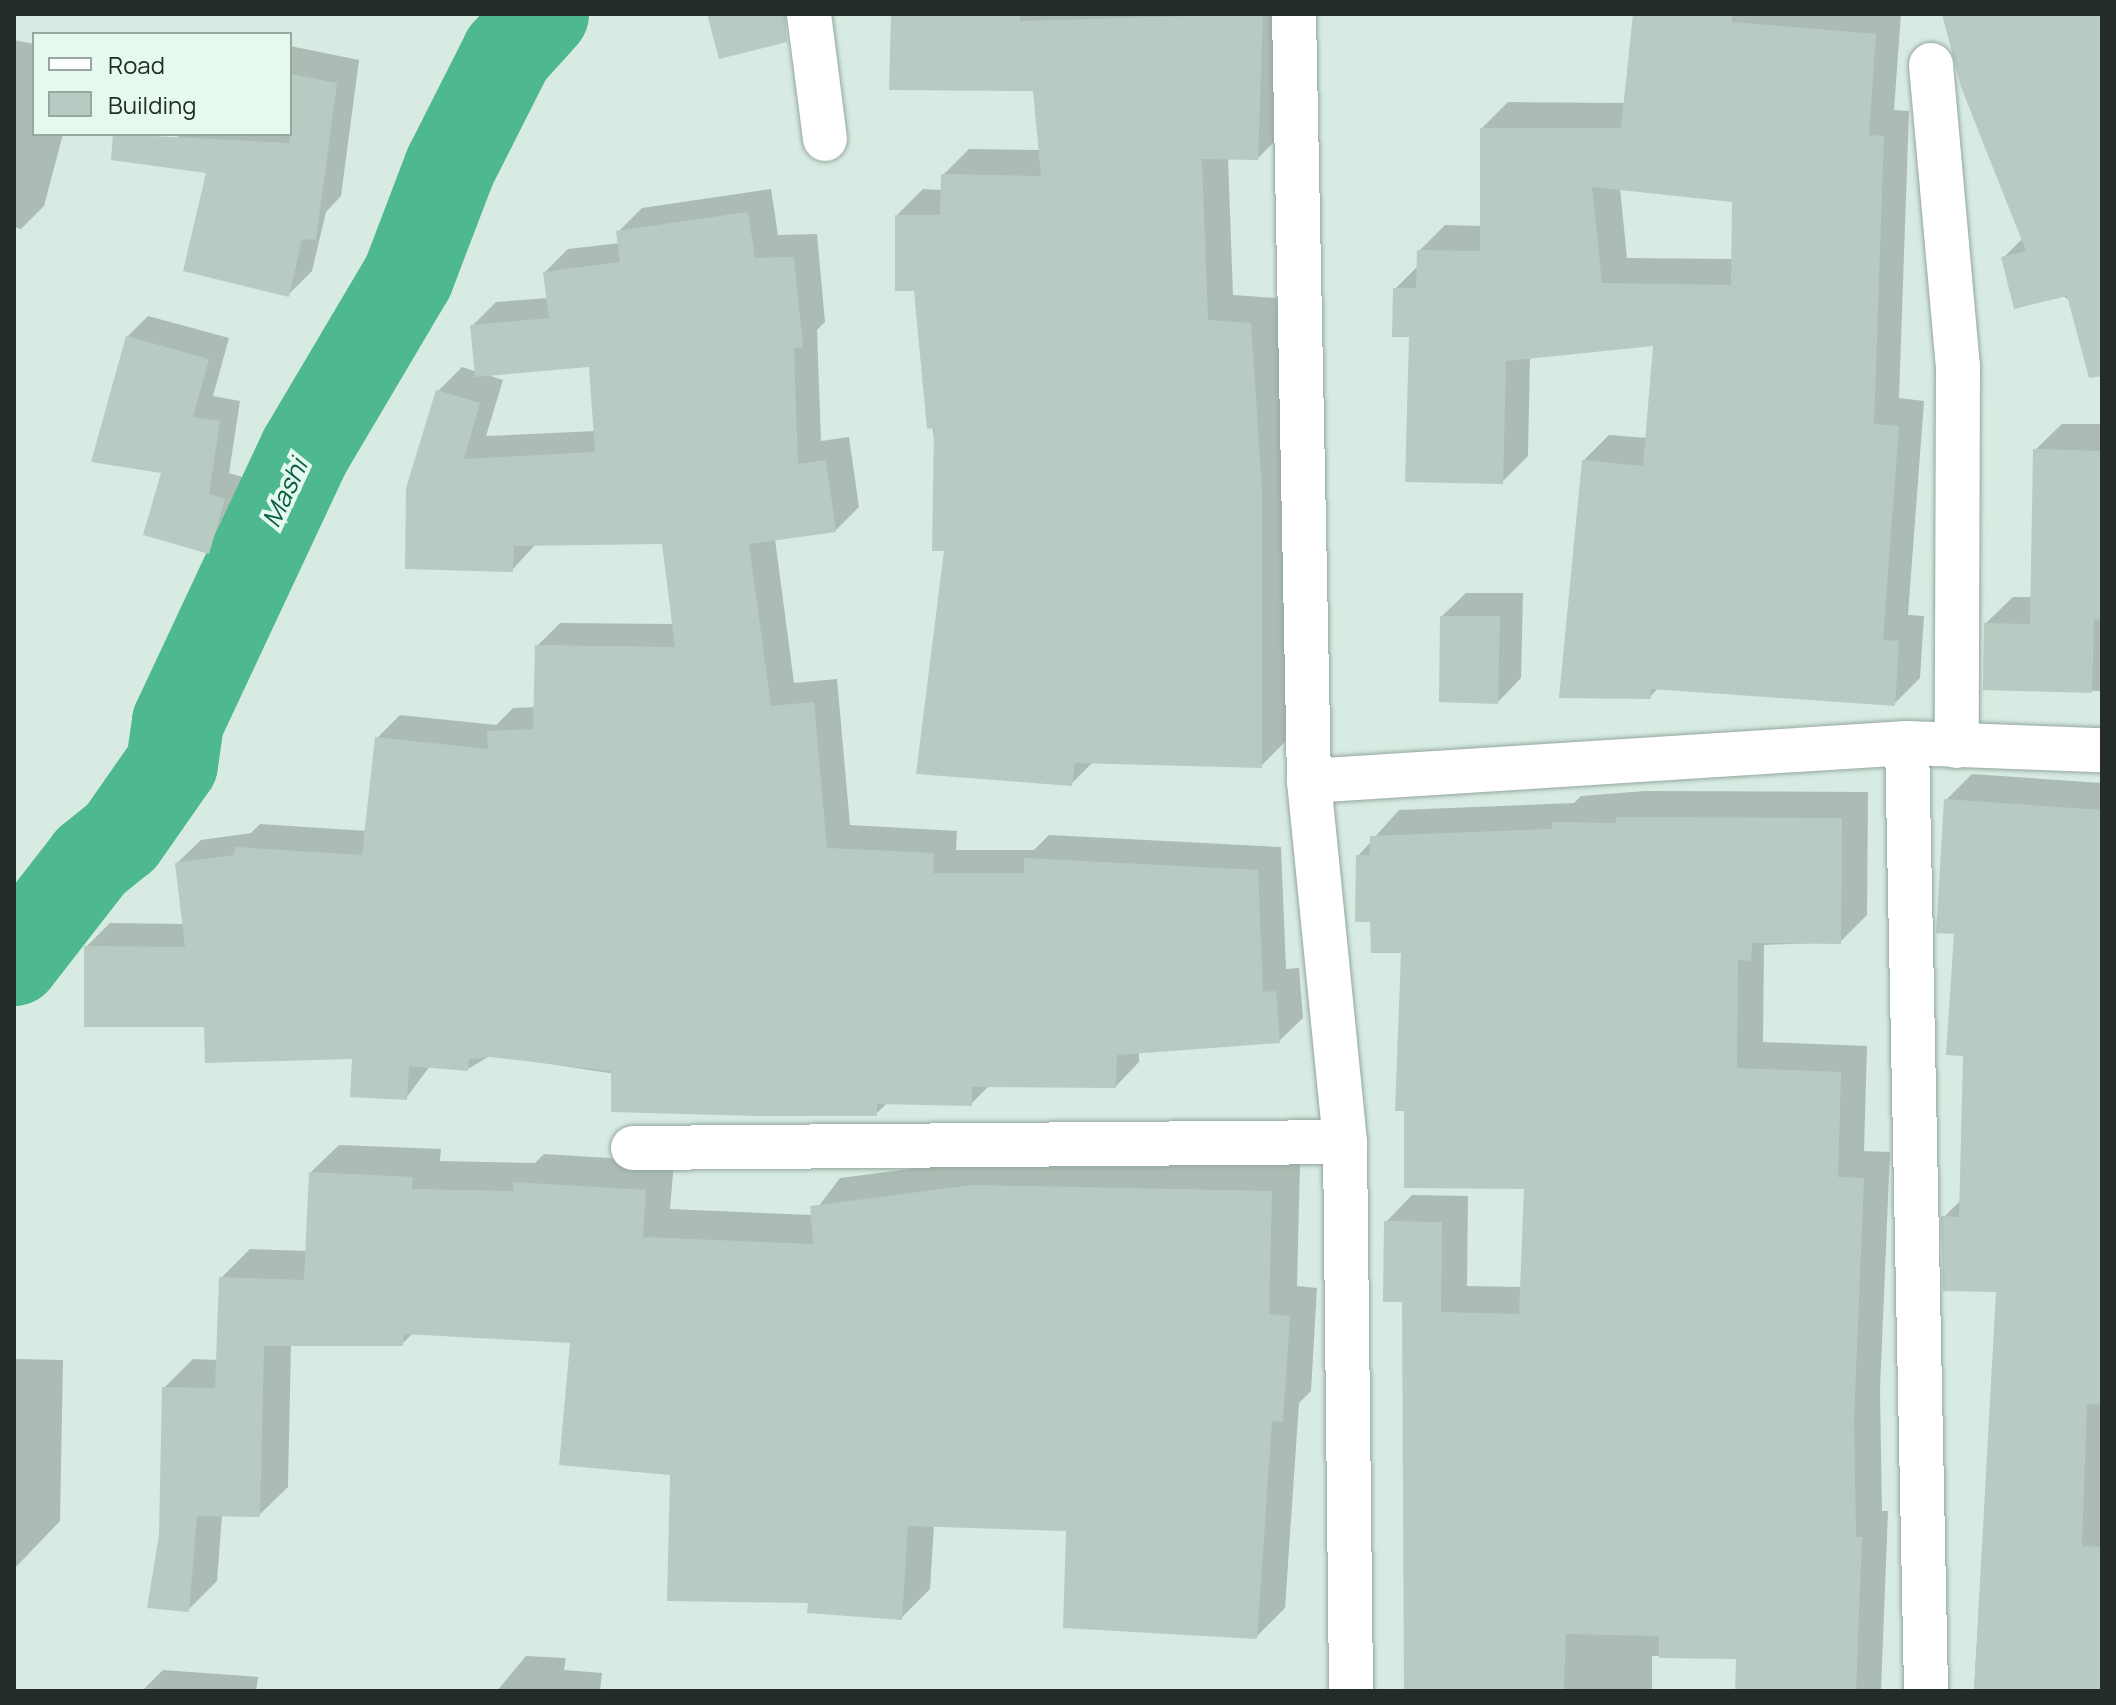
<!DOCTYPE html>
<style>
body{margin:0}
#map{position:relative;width:2116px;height:1705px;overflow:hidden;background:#d7ebe2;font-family:Manrope,sans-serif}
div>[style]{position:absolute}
.shadow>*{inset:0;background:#0003}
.river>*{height:92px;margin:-46px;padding:0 46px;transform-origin:46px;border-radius:46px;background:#4eb891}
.building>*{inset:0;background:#b8cbc2}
.roads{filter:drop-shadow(0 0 2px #94a79e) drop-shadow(0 0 2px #94a79e)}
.street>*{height:44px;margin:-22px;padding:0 22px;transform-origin:22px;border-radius:22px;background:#fff}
span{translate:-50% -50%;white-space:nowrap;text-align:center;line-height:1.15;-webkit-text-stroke:8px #e5f9ef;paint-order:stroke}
.water-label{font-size:26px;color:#075e44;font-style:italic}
.frame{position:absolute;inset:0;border:16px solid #242c28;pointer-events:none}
.legend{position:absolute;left:32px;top:32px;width:260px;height:104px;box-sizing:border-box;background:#e5f9ef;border:2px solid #98a79f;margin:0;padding:10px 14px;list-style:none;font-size:24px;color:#242c28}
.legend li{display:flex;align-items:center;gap:16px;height:40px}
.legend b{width:40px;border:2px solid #98a79f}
</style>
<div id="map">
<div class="shadow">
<i style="clip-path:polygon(897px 14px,1288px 14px,1284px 132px,1258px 158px,1228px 157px,1233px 295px,1277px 298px,1287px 461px,1287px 740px,1261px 766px,1093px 762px,1071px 784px,947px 549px,916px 289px,897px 215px,923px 189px,942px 190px,943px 175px,969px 149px,1041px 150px,1035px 89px)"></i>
<i style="clip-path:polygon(evenodd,1635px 14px,1901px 14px,1894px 110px,1909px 111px,1899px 398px,1924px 401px,1908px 615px,1924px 616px,1920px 678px,1894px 704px,1659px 687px,1650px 697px,1583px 461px,1609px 435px,1647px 438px,1655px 344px,1530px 357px,1528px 456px,1502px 482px,1411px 335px,1395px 289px,1419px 265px,1419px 251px,1445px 225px,1482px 226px,1482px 128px,1508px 102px,1625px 103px,1635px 14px,1620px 188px,1734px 200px,1733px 259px,1627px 258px,1620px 188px)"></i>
<i style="clip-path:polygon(1944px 14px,2102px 14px,2102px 321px,2003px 258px,2023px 238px)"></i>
<i style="clip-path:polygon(14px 40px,34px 44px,34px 134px,63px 134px,44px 206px,21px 229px,14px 227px)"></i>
<i style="clip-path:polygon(290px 46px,359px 60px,341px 196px,326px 212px,312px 271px,288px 295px,208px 171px,174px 166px,178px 134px,290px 134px)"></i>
<i style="clip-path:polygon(evenodd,771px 189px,778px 235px,817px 234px,825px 322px,817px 330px,821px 441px,849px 437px,859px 507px,835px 531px,775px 539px,794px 683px,837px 679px,850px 825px,957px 831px,956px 850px,1034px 850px,1049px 835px,1281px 847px,1286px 969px,1299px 968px,1303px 1018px,1279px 1041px,1139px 1051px,1139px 1062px,1116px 1086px,990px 1085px,971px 1104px,888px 1102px,876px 1114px,491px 1055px,468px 1069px,430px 1066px,406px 1098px,355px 1057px,206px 1025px,86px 947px,110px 923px,184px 924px,177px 863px,201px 840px,251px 833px,260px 824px,367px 831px,377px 738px,400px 715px,496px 725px,513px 708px,536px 707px,537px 646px,560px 623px,674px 624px,664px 542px,536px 544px,512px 570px,407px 567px,438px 391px,462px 367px,477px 372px,472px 326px,496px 302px,548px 298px,545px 272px,568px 249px,620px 243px,618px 232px,642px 208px,771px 189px,591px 364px,596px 431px,486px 436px,503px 380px,485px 374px,591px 364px)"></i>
<i style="clip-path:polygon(148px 316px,229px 338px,213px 396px,240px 401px,229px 473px,245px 478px,230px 530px,209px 551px,163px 471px,127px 337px)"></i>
<i style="clip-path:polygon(2062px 424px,2102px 424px,2102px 691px,1985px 688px,1986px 623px,2013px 597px,2032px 597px,2035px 450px)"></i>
<i style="clip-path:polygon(1466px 593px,1523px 593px,1521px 678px,1498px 702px,1442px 616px)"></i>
<i style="clip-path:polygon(1972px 774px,2102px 783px,2102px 1691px,1974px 1691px,1998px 1290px,1944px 1217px,1962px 1199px,1965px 1054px,1946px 800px)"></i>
<i style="clip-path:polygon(1645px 791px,1868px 792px,1867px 915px,1840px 942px,1764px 945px,1763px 1042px,1867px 1046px,1864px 1151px,1890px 1152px,1880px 1390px,1882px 1511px,1888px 1511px,1881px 1691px,1737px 1691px,1738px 1657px,1652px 1656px,1652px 1691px,1406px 1691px,1404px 1300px,1386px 1222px,1412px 1195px,1468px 1196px,1467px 1286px,1522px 1287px,1526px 1187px,1403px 951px,1372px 920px,1358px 856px,1399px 810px,1574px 803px,1581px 796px)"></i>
<i style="clip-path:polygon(339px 1145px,441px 1149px,440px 1161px,535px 1163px,544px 1154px,674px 1162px,670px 1209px,812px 1215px,840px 1178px,1003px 1157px,1300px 1163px,1297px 1286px,1317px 1288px,1311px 1391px,1299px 1403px,1285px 1608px,1256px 1637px,1068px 1530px,934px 1525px,930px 1589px,901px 1618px,810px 1601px,672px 1473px,572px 1342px,414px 1332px,402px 1344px,291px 1344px,288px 1487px,259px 1515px,222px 1515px,217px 1581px,188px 1610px,161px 1535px,164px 1388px,193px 1359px,218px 1360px,221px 1278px,250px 1249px,307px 1251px,310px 1173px)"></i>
<i style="clip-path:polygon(14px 1359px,63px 1360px,60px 1521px,14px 1569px)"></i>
<i style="clip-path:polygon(526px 1656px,566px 1658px,564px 1670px,602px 1673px,600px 1691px,497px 1691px)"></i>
<i style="clip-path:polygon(163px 1670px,258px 1677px,256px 1691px,142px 1691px)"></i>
</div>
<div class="river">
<i style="left:14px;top:960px;width:125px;rotate:-52.1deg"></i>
<i style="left:91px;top:861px;width:38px;rotate:-39deg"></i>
<i style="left:121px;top:837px;width:89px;rotate:-55.1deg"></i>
<i style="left:172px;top:764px;width:42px;rotate:-81.9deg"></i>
<i style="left:178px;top:722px;width:299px;rotate:-64.9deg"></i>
<i style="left:305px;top:451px;width:202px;rotate:-59.4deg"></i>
<i style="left:408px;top:277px;width:118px;rotate:-69.1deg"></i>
<i style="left:450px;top:167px;width:127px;rotate:-63.2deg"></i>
<i style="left:507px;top:54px;width:54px;rotate:-48deg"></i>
</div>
<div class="building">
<i style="clip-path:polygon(707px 14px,785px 14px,787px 42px,719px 59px)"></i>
<i style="clip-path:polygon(891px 14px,1020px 14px,1020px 21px,1263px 14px,1258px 160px,1202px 159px,1208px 320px,1251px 323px,1262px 488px,1262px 768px,1075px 763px,1072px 786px,916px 774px,944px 551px,932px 551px,934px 428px,927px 429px,914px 291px,895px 291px,895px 215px,940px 215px,941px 174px,1041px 176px,1033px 91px,889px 90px)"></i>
<i style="clip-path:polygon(evenodd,1633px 14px,1732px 14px,1732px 22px,1876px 34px,1869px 135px,1884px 136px,1874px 424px,1899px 426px,1883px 640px,1899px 641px,1895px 706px,1651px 689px,1651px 699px,1559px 698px,1582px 460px,1643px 466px,1653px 346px,1506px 361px,1503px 484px,1405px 482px,1409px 337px,1392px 337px,1393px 288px,1416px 288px,1417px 250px,1480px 251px,1480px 128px,1621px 128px,1633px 14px,1592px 187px,1732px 202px,1731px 285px,1602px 283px,1592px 187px)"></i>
<i style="clip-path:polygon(1942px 14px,2102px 14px,2102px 376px,2089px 378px,2067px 296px,2014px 309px,2001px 257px,2026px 251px,1961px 87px)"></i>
<i style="clip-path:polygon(290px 74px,337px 83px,316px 240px,302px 239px,289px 297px,183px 271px,206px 173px,111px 160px,113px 134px,290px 143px)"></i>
<i style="clip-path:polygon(748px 212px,755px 258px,794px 257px,803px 347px,794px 348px,798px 464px,826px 460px,836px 532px,749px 544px,771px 706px,814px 702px,827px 848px,934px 853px,933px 873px,1024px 873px,1024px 858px,1258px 870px,1263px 992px,1276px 991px,1280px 1043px,1117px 1055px,1116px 1088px,972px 1087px,972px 1106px,877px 1104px,877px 1116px,758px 1116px,611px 1112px,611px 1071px,490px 1057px,469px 1059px,468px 1071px,409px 1066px,407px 1100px,350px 1097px,352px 1059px,205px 1063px,204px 1027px,84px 1027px,84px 946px,185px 947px,175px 863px,234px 855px,235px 847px,362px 855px,375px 737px,488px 749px,487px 731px,533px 729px,535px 645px,675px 647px,662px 544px,514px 546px,513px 572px,405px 569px,406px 488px,436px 390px,480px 403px,464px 459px,595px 452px,589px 367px,475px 377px,470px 325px,549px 318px,543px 272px,620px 262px,616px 231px)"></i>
<i style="clip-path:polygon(126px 336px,209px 359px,193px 417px,220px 421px,209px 494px,225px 499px,209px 554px,143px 535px,161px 473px,91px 462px)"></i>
<i style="clip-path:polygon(2033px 449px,2102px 451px,2102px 620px,2094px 619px,2092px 693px,1983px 690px,1984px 623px,2030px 624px)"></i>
<i style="clip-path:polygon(1440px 616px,1500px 616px,1498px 704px,1439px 702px)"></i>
<i style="clip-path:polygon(1944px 799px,2102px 810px,2102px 1405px,2087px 1404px,2082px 1546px,2102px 1547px,2102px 1691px,1974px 1691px,1996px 1292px,1943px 1291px,1941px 1216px,1959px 1217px,1963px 1056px,1946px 1055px,1954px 934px,1936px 933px)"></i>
<i style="clip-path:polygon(1616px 817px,1842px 818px,1841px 944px,1752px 943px,1751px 961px,1738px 960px,1737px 1068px,1841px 1072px,1838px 1177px,1864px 1178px,1854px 1418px,1856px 1537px,1862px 1537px,1856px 1691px,1735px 1691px,1736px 1659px,1659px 1658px,1659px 1636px,1566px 1634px,1564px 1691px,1404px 1691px,1402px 1302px,1383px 1302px,1384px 1221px,1442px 1222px,1441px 1312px,1519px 1314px,1524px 1189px,1404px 1188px,1404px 1111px,1395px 1111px,1401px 953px,1371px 953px,1370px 922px,1355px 922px,1356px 855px,1370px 855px,1370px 836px,1552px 829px,1552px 822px,1616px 823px)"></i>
<i style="clip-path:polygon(309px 1172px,413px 1177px,412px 1189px,513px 1191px,513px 1182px,646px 1190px,643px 1237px,813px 1244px,810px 1206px,973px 1185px,1272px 1191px,1269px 1314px,1290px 1316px,1283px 1422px,1272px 1421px,1257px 1639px,1063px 1628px,1066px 1531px,908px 1526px,902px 1620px,807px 1613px,808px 1603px,667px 1601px,670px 1475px,559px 1465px,570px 1343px,404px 1334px,403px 1346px,264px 1346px,260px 1517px,197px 1516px,189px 1612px,147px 1608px,159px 1535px,162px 1387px,215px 1388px,219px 1277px,304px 1280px)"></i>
</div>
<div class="roads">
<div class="street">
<i style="left:809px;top:14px;width:126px;rotate:82.7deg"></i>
<i style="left:1294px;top:14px;width:767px;rotate:88.88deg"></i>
<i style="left:1309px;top:781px;width:363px;rotate:84.3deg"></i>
<i style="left:1345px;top:1142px;width:549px;rotate:89.37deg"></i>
<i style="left:1931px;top:65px;width:302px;rotate:84.9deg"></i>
<i style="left:1958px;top:366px;width:380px;rotate:90.2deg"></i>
<i style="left:1907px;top:743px;width:948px;rotate:88.85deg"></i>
<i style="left:1309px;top:781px;width:599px;rotate:-3.64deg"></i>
<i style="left:1907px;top:743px;width:195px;rotate:2.1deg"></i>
<i style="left:633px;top:1148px;width:712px;rotate:-0.48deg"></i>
</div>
</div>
<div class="water-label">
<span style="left:285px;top:493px;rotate:-65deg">Mashi</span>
</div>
<div class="frame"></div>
<ul class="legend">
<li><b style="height:10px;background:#fff"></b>Road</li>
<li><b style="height:22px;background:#b8cbc2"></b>Building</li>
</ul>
</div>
